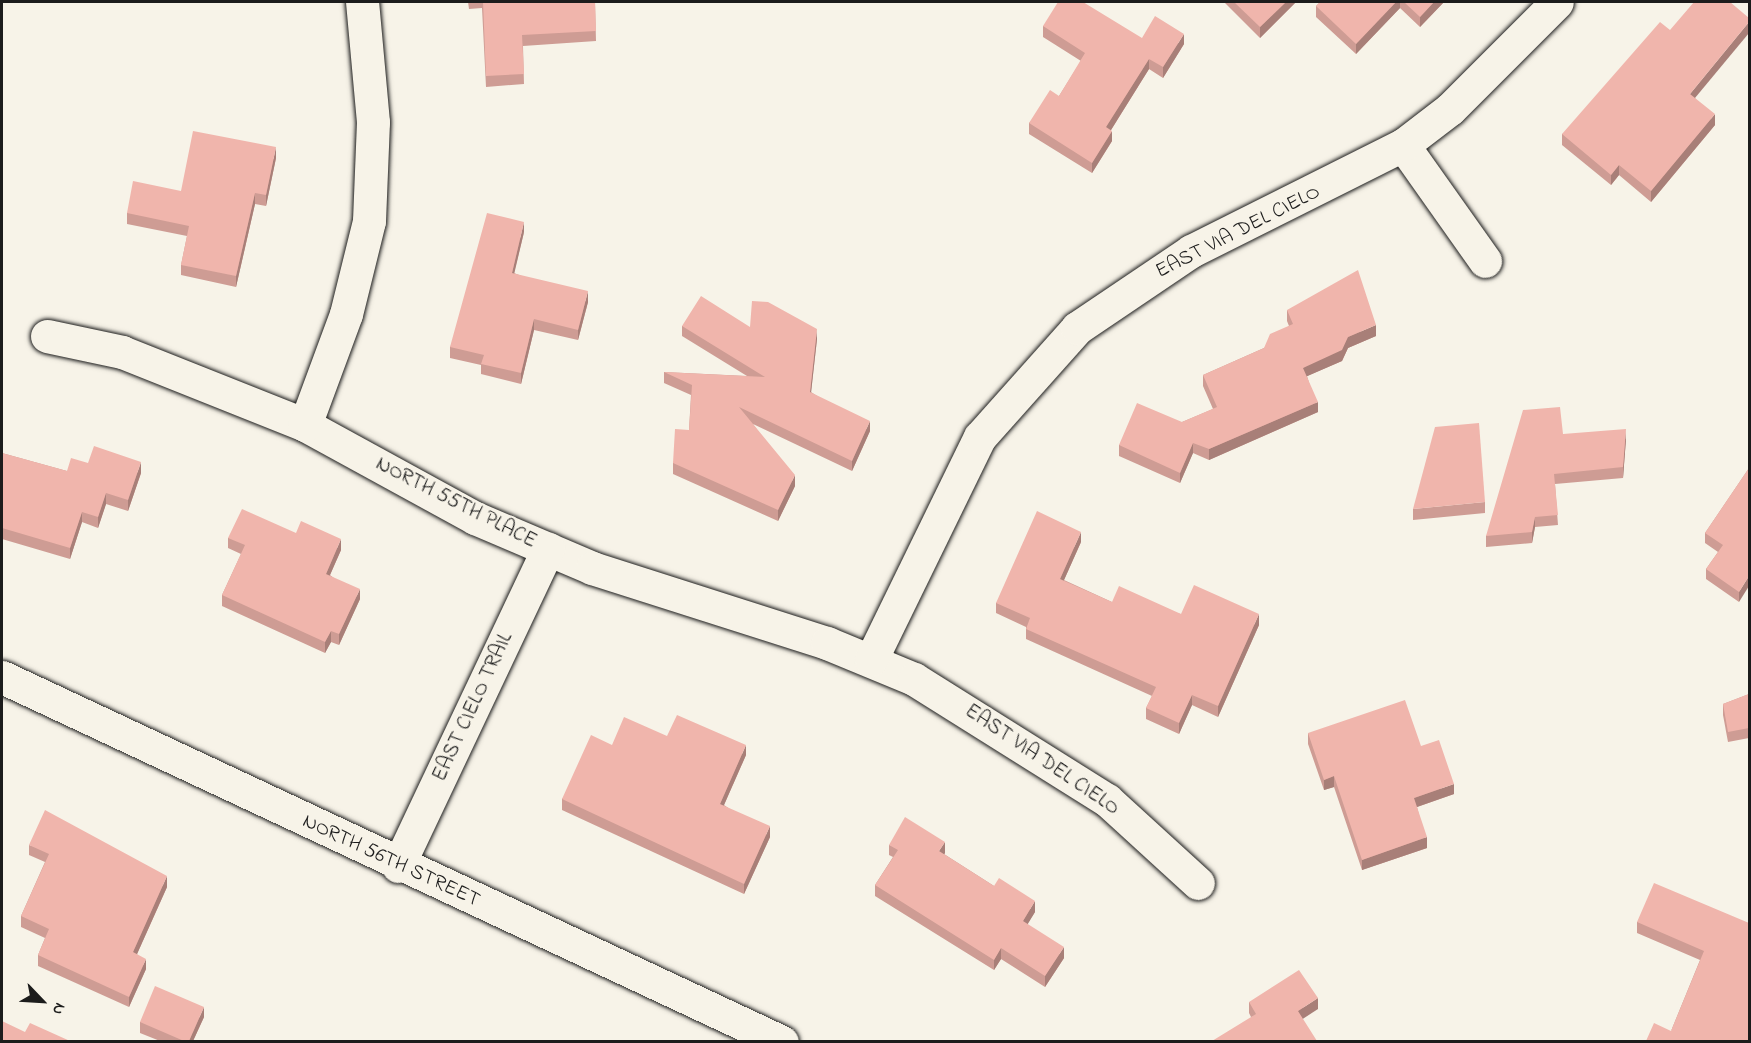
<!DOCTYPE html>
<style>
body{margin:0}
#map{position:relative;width:1751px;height:1043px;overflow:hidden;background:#f7f3e8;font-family:"Indie Flower",sans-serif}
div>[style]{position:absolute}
.roads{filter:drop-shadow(0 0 2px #1c1c1c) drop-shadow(0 0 2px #1c1c1c)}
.minor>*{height:33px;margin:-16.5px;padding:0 16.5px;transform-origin:16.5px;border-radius:16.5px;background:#f7f3e8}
.wall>*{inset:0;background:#ce9c94}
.shaded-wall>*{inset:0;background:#a87f78}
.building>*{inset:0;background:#f0b5ac}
span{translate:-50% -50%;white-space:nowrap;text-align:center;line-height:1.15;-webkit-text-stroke:4.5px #f7f3e8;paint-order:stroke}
.street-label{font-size:21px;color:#1c1c1c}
.frame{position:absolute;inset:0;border:3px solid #1c1c1c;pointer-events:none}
.north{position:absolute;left:12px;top:971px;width:60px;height:60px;-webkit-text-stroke:4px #f7f3e8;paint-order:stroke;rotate:115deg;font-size:16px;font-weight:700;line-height:24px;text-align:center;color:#1c1c1c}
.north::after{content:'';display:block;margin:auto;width:21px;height:27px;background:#1c1c1c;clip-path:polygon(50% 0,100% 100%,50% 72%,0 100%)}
</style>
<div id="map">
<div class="roads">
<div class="minor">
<i style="left:1403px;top:145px;width:142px;rotate:54.7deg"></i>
<i style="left:47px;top:336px;width:77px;rotate:12deg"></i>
<i style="left:122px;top:352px;width:197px;rotate:21.7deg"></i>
<i style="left:305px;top:425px;width:194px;rotate:28.7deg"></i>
<i style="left:475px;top:518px;width:127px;rotate:23.1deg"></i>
<i style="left:592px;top:568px;width:247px;rotate:17.7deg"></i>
<i style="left:827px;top:643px;width:94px;rotate:22.5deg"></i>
<i style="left:914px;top:679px;width:228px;rotate:32.1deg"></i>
<i style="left:1107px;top:800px;width:123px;rotate:42.4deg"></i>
<i style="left:305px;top:425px;width:118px;rotate:-69.7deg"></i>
<i style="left:346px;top:314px;width:96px;rotate:-76.1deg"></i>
<i style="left:369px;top:221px;width:99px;rotate:-87.7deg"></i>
<i style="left:373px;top:122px;width:121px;rotate:-95.2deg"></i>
<i style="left:871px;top:660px;width:248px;rotate:-64deg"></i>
<i style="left:980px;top:437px;width:146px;rotate:-48.3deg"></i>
<i style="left:1077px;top:328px;width:138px;rotate:-34deg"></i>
<i style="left:1191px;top:251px;width:237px;rotate:-26.6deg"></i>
<i style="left:1403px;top:145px;width:59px;rotate:-37.5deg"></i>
<i style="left:1450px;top:109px;width:151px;rotate:-45deg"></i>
<i style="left:2px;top:677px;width:861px;rotate:25.08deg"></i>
<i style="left:398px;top:866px;width:351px;rotate:-64.7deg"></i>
</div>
</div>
<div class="wall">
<i style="clip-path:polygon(468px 2px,595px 2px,596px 41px,523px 46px,524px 84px,486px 87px,482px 8px,469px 9px)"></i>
<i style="clip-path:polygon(1224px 2px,1296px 2px,1260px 38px)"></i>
<i style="clip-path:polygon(1320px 2px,1444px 2px,1420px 27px,1400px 8px,1356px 54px,1316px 17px,1316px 6px)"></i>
<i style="clip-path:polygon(1043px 26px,1184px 44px,1163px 78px,1149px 69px,1111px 130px,1112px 141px,1092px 173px,1029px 134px,1029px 123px,1059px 96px,1081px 61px,1043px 37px)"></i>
<i style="clip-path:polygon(1695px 98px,1715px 125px,1651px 202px,1619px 175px,1611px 185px,1562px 145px,1562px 134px)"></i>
<i style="clip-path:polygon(276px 158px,266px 206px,255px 204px,236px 287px,181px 275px,181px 265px,187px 236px,127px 224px,127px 213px,181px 191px)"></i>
<i style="clip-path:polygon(524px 232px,514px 273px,588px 302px,578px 340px,534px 330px,521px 384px,481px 374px,481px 365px,450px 358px,450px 347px)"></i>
<i style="clip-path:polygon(1287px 310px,1376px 336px,1348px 348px,1342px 361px,1307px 376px,1318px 412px,1209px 460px,1193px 453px,1180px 483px,1119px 456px,1119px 445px,1182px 422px,1213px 409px,1203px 386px,1203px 375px,1264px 348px,1289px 326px,1287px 321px)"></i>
<i style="clip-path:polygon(682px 326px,750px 327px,817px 339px,811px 392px,870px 431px,852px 471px,753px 424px,795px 486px,778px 521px,673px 474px,673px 463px,689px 430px,691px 395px,664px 383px,664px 372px,747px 376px,682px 336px)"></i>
<i style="clip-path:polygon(1563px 434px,1626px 439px,1623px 478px,1555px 484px,1558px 525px,1535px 527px,1532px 543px,1486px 547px,1486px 536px)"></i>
<i style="clip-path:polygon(2px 453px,67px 471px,88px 463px,141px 473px,128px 511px,106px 504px,98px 528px,82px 522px,70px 559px,2px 539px)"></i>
<i style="clip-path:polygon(1749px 468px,1739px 602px,1706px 579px,1706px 569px,1718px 552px,1705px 543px,1705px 533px)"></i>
<i style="clip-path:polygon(1485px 502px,1485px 513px,1413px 520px,1413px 509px)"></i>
<i style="clip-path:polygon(296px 533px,341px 550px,330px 575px,360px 599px,339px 645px,331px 642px,325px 653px,222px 606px,222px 595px,241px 554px,228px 548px,228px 538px)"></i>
<i style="clip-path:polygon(1081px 542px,1064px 580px,1112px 602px,1181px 614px,1259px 625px,1218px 717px,1192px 705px,1179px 734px,1146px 719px,1146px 708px,1152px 696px,1026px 639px,1026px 627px,996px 613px,996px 603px)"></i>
<i style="clip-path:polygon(1749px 694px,1749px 738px,1728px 742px,1723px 715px,1723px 704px)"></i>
<i style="clip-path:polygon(1308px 733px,1454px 794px,1417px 807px,1427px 848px,1362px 870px,1334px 787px,1324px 790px,1308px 744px)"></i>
<i style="clip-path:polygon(667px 736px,746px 755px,724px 805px,770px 837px,744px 894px,562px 810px,562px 799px,612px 745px)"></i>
<i style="clip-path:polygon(29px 845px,167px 887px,137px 954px,146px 969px,129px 1007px,38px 966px,38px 955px,45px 938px,21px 927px,21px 916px,45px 862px,29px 855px)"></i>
<i style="clip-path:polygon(889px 845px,945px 853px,944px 854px,1035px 912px,1027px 924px,1064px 958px,1045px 987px,1001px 959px,994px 970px,875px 896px,875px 885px,893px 857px,889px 855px)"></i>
<i style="clip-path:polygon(1637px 922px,1749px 923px,1671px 1031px,1700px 960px,1637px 933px)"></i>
<i style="clip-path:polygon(1249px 1002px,1318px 1009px,1251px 1017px,1249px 1013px)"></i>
<i style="clip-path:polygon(204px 1017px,193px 1041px,160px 1041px,140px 1033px,140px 1022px)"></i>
</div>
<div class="shaded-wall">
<i style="clip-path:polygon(1286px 2px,1296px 2px,1260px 38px,1260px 27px)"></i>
<i style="clip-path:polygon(1396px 2px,1400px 2px,1400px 8px,1356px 54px,1356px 44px)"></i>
<i style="clip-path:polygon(1434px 2px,1444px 2px,1420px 27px,1420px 17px)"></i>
<i style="clip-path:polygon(1749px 22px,1749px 33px,1690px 104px,1690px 94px)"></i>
<i style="clip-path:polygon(1184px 34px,1184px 44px,1163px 78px,1163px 67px)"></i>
<i style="clip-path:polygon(1149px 59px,1149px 69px,1106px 138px,1106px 127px)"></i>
<i style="clip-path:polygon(1715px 114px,1715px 125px,1651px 202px,1651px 191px)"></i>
<i style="clip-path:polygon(1112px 131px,1112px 141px,1092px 173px,1092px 163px)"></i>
<i style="clip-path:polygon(276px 147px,276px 158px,266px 206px,266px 195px)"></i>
<i style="clip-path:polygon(1619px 165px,1619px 175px,1611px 185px,1611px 175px)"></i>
<i style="clip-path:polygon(255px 193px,255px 204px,236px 287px,236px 276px)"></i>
<i style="clip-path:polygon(524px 222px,524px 232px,512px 283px,512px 273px)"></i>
<i style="clip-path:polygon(588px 291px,588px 302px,578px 340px,578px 330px)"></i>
<i style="clip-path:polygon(534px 319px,534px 330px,521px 384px,521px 373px)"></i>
<i style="clip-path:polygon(1376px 325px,1376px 336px,1348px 348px,1342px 361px,1303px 378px,1303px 368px,1348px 337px)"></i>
<i style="clip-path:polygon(817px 329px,817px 339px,810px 402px,810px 392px)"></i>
<i style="clip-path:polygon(1318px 402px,1318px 412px,1209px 460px,1209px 449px)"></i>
<i style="clip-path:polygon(870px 421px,870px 431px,852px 471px,852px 461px)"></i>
<i style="clip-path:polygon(1626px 429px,1626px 439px,1623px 478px,1623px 467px)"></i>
<i style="clip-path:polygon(1193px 443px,1193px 453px,1180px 483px,1180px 473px)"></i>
<i style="clip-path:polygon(141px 462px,141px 473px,128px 511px,128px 500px)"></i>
<i style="clip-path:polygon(795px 475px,795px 486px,778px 521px,778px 510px)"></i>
<i style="clip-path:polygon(106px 493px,106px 504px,98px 528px,98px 517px)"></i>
<i style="clip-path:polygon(82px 512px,82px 522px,70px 559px,70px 548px)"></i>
<i style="clip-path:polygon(1535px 517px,1535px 527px,1532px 543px,1532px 532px)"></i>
<i style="clip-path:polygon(1081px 532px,1081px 542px,1060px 589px,1060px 579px)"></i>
<i style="clip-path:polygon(341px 539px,341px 550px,326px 584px,326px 574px)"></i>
<i style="clip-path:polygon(1749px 576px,1749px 586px,1739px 602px,1739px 592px)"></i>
<i style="clip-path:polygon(360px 589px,360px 599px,339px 645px,339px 634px)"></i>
<i style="clip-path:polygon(1259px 614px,1259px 625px,1218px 717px,1218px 706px)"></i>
<i style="clip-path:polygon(331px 631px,331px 642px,325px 653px,325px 642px)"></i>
<i style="clip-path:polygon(1192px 695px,1192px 705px,1179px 734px,1179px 723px)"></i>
<i style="clip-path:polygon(746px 745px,746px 755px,720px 814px,720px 804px)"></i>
<i style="clip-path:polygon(1334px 776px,1334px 787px,1324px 790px,1324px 780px)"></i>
<i style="clip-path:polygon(1454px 784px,1454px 794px,1414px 808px,1414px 798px)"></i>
<i style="clip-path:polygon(770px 826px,770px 837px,744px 894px,744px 884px)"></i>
<i style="clip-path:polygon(1427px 837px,1427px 848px,1362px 870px,1362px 860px)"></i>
<i style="clip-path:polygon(945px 842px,945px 853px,939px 862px,939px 851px)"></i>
<i style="clip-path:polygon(167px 876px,167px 887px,133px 963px,133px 952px)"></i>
<i style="clip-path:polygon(1035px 901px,1035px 912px,1023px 932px,1023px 921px)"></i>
<i style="clip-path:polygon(1064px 947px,1064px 958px,1045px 987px,1045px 976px)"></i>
<i style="clip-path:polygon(1001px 948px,1001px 959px,994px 970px,994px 960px)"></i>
<i style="clip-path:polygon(146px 959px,146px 969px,129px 1007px,129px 997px)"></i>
<i style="clip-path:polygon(1318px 998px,1318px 1009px,1298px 1022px,1298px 1011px)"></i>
<i style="clip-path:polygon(204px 1007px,204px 1017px,193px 1041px,189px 1041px)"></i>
</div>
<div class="building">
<i style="clip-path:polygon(483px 2px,595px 2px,596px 31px,522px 35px,524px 74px,486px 76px)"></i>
<i style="clip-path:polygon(1058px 2px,1083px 2px,1142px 38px,1155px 16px,1184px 34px,1163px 67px,1149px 59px,1106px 127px,1112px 131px,1092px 163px,1029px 123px,1050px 90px,1059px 96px,1085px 53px,1043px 26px)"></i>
<i style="clip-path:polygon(1234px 2px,1286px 2px,1260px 27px)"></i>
<i style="clip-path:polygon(1320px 2px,1396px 2px,1356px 44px,1316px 6px)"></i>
<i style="clip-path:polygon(1404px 2px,1434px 2px,1420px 17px)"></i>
<i style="clip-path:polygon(1694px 2px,1730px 2px,1749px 18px,1749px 22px,1690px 94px,1715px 114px,1651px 191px,1619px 165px,1611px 175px,1562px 134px,1660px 22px,1670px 30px)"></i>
<i style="clip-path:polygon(193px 131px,276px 147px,266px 195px,255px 193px,236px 276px,181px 265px,189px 226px,127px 213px,133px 181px,181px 191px)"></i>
<i style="clip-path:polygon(487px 213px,524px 222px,512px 273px,588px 291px,578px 330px,534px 319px,521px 373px,481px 364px,484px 355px,450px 347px)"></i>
<i style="clip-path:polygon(1358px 270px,1376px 325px,1348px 337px,1342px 350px,1303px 368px,1318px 402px,1209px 449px,1193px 443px,1180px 473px,1119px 445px,1137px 403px,1182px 422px,1217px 407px,1203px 375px,1264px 348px,1270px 334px,1293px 324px,1287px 310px)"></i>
<i style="clip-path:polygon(701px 296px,750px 327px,752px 301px,768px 302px,817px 329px,810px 392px,870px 421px,852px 461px,739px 407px,795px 475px,778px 510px,673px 463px,675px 429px,689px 430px,692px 385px,664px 372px,765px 377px,682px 326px)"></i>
<i style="clip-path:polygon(1560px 407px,1563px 434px,1626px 429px,1623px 467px,1554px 474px,1558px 515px,1535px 517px,1532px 532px,1486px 536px,1523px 410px)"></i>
<i style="clip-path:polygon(1479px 423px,1485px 502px,1413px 509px,1435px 427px)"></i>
<i style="clip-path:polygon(94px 446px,141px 462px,128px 500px,106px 493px,98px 517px,82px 512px,70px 548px,2px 528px,2px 453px,67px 471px,71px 458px,88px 463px)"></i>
<i style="clip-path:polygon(1749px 468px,1749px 576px,1739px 592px,1706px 569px,1723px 545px,1705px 533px)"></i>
<i style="clip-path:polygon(242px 509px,296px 533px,301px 521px,341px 539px,326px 574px,360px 589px,339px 634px,331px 631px,325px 642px,222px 595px,245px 545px,228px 538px)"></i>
<i style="clip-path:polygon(1037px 511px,1081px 532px,1060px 579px,1112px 602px,1119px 586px,1181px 614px,1194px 585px,1259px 614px,1218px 706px,1192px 695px,1179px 723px,1146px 708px,1156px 687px,1026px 629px,1030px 618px,996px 603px)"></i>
<i style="clip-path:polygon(1749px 694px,1749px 728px,1728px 732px,1723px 704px)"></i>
<i style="clip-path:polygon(1405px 700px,1421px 746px,1439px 740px,1454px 784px,1414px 798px,1427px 837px,1362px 860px,1334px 776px,1324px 780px,1308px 733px)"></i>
<i style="clip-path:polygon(677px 715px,746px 745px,720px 804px,770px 826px,744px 884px,562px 799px,591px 735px,612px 745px,624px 717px,667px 736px)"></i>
<i style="clip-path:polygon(45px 810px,167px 876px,133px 952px,146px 959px,129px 997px,38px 955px,49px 929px,21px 916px,49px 854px,29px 845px)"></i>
<i style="clip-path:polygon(905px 817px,945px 842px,939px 851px,994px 886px,999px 878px,1035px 901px,1023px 921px,1064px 947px,1045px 976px,1001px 948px,994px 960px,875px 885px,898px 850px,889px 845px)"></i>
<i style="clip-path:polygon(1654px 883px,1749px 923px,1749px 1041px,1646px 1041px,1654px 1023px,1671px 1031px,1704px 951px,1637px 922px)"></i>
<i style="clip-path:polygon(1299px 970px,1318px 998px,1298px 1011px,1317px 1041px,1212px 1041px,1256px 1014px,1249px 1002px)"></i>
<i style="clip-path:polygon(155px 986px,204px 1007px,189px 1041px,184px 1041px,140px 1022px)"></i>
<i style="clip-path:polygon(2px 1021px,25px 1032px,30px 1023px,70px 1041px,2px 1041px)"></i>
</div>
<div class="street-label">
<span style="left:1238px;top:232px;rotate:-27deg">EAST VIA DEL CIELO</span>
<span style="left:456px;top:503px;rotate:27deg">NORTH 55TH PLACE</span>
<span style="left:473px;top:707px;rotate:-65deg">EAST CIELO TRAIL</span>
<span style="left:1042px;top:760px;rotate:34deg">EAST VIA DEL CIELO</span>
<span style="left:391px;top:861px;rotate:25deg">NORTH 56TH STREET</span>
</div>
<div class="frame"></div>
<div class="north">N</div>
</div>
